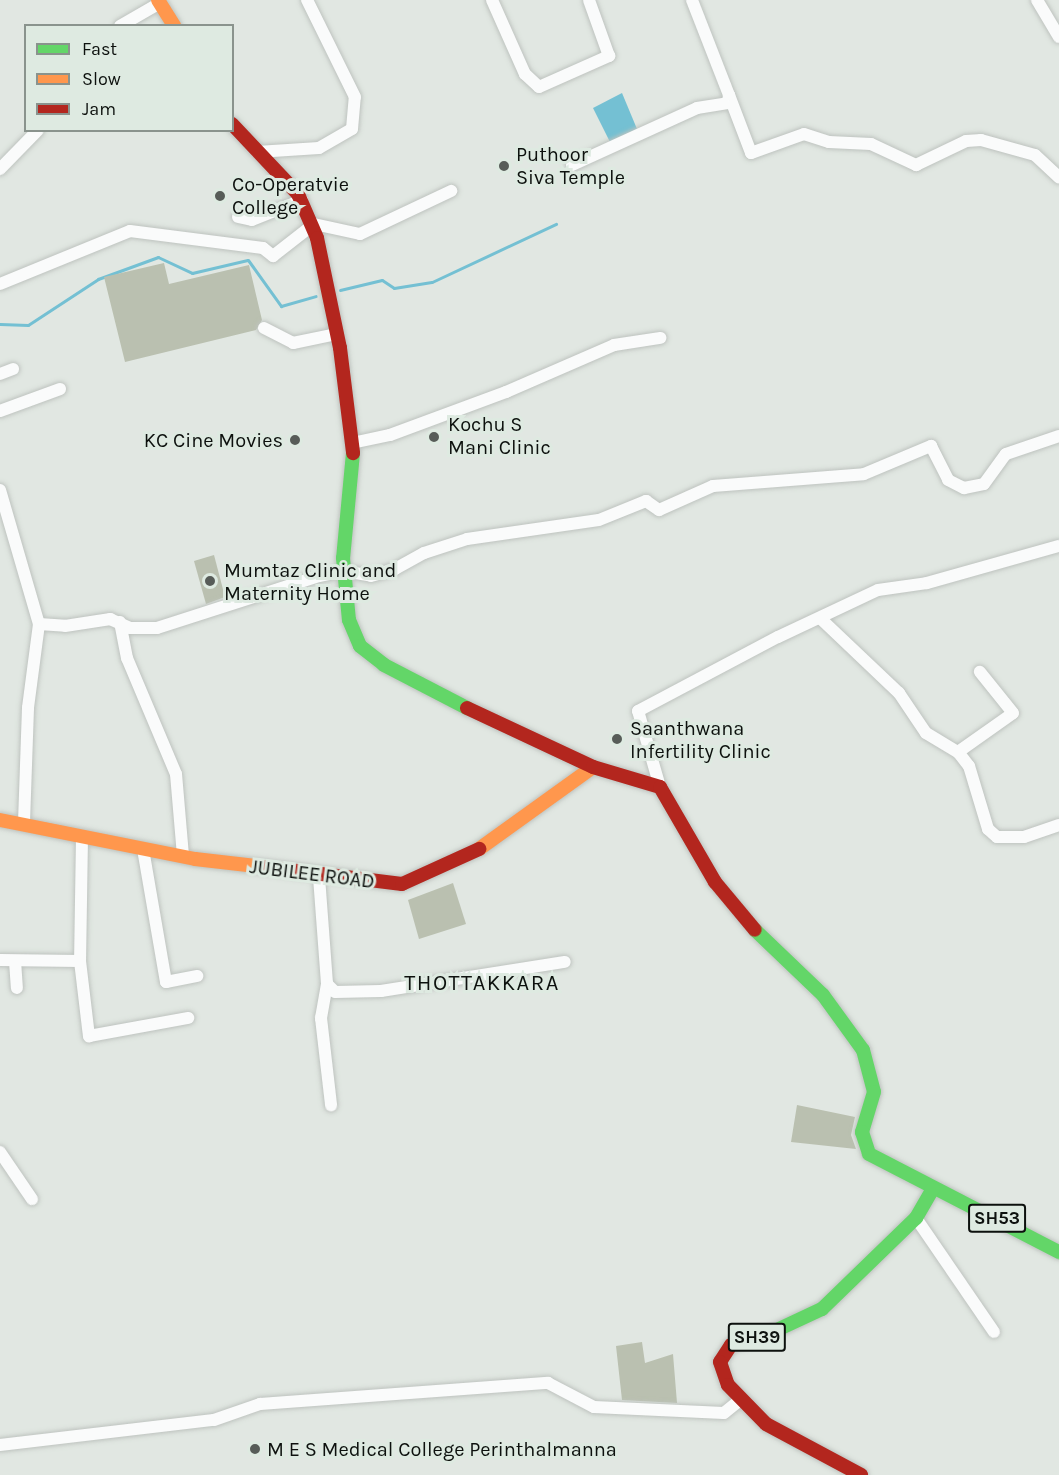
<!DOCTYPE html>
<style>
body{margin:0}
#map{position:relative;width:1059px;height:1475px;overflow:hidden;background:#e1e7e2;font-family:Karla,sans-serif}
div>[style]{position:absolute}
.water>*{inset:0;background:#74c0d3}
.stream>*{height:3px;margin:-1.5px;padding:0 1.5px;transform-origin:1.5px;border-radius:1.5px;background:#74c0d3}
.building>*{inset:0;background:#bac0b0}
.roads{filter:drop-shadow(0 0 2px #bec3bf) drop-shadow(0 0 2px #bec3bf)}
.street>*{height:12px;margin:-6px;padding:0 6px;transform-origin:6px;border-radius:6px;background:#fafbfb}
.fast>*{height:14px;margin:-7px;padding:0 7px;transform-origin:7px;border-radius:7px;background:#63d668}
.slow>*{height:14px;margin:-7px;padding:0 7px;transform-origin:7px;border-radius:7px;background:#ff974d}
.jam>*{height:14px;margin:-7px;padding:0 7px;transform-origin:7px;border-radius:7px;background:#b3261e}
.dots>*{width:16px;height:16px;translate:-50% -50%;box-sizing:border-box;border:3px solid #deeae1;border-radius:50%}
span{translate:-50% -50%;white-space:nowrap;text-align:center;line-height:1.15;-webkit-text-stroke:6px #deeae1;paint-order:stroke}
.shield-label span{padding:2px 4px;background:#deeae1;border:2px solid;border-radius:4px;-webkit-text-stroke-width:0}
.shield-label{font-size:18px;color:#0d110e;font-weight:700}
.poi-label{font-size:20px;color:#0d110e}
.left{translate:0 -50%;text-align:left}
.right{translate:-100% -50%;text-align:right}
.street-label{font-size:20px;color:#0d110e}
.quarter-label{font-size:22px;color:#0d110e;letter-spacing:1.5px}
.legend{position:absolute;left:24px;top:24px;width:210px;height:108px;box-sizing:border-box;background:#deeae1;border:2px solid #8a938d;margin:0;padding:8px 10px;list-style:none;font-size:18px;color:#0d110e}
.legend li{display:flex;align-items:center;gap:12px;height:30px}
.legend b{width:30px;border:2px solid #8a938d}
</style>
<div id="map">
<div class="water">
<i style="clip-path:polygon(622px 93px,637px 129px,610px 142px,593px 108px)"></i>
</div>
<div class="stream">
<i style="left:340px;top:290px;width:43px;rotate:-13.4deg"></i>
<i style="left:382px;top:280px;width:14px;rotate:34deg"></i>
<i style="left:394px;top:288px;width:38px;rotate:-9deg"></i>
<i style="left:432px;top:282px;width:137px;rotate:-25.1deg"></i>
<i style="left:0;top:324px;width:28px;rotate:2deg"></i>
<i style="left:28px;top:325px;width:84px;rotate:-33.3deg"></i>
<i style="left:98px;top:279px;width:64px;rotate:-20.1deg"></i>
<i style="left:158px;top:257px;width:38px;rotate:25deg"></i>
<i style="left:192px;top:273px;width:57px;rotate:-13.1deg"></i>
<i style="left:248px;top:260px;width:57px;rotate:54.3deg"></i>
<i style="left:281px;top:306px;width:36px;rotate:-16deg"></i>
</div>
<div class="building">
<i style="clip-path:polygon(164px 263px,169px 284px,249px 265px,262px 320px,256px 330px,125px 362px,104px 277px)"></i>
<i style="clip-path:polygon(214px 555px,225px 597px,206px 604px,194px 561px)"></i>
<i style="clip-path:polygon(453px 883px,466px 924px,419px 939px,408px 900px)"></i>
<i style="clip-path:polygon(797px 1105px,855px 1117px,851px 1135px,856px 1149px,791px 1142px)"></i>
<i style="clip-path:polygon(642px 1342px,645px 1363px,673px 1354px,677px 1403px,622px 1400px,616px 1346px)"></i>
</div>
<div class="roads">
<div class="street">
<i style="left:492px;top:0;width:81px;rotate:66deg"></i>
<i style="left:525px;top:74px;width:19px;rotate:43deg"></i>
<i style="left:539px;top:87px;width:77px;rotate:-23.9deg"></i>
<i style="left:609px;top:56px;width:59px;rotate:-109.7deg"></i>
<i style="left:1037px;top:0;width:43px;rotate:59.3deg"></i>
<i style="left:120px;top:26px;width:46px;rotate:-29.9deg"></i>
<i style="left:729px;top:95px;width:62px;rotate:69.2deg"></i>
<i style="left:751px;top:153px;width:56px;rotate:-19.7deg"></i>
<i style="left:804px;top:134px;width:26px;rotate:18deg"></i>
<i style="left:829px;top:142px;width:42px;rotate:2.7deg"></i>
<i style="left:871px;top:144px;width:50px;rotate:25deg"></i>
<i style="left:916px;top:165px;width:55px;rotate:-25.6deg"></i>
<i style="left:966px;top:141px;width:15px;rotate:-4deg"></i>
<i style="left:981px;top:140px;width:56px;rotate:15.5deg"></i>
<i style="left:1035px;top:155px;width:33px;rotate:43deg"></i>
<i style="left:257px;top:152px;width:62px;rotate:-3.7deg"></i>
<i style="left:319px;top:148px;width:38px;rotate:-30deg"></i>
<i style="left:352px;top:129px;width:32px;rotate:-85deg"></i>
<i style="left:355px;top:97px;width:108px;rotate:-116.3deg"></i>
<i style="left:572px;top:165px;width:137px;rotate:-24.5deg"></i>
<i style="left:697px;top:108px;width:31px;rotate:-9deg"></i>
<i style="left:728px;top:103px;width:8px;rotate:-83deg"></i>
<i style="left:729px;top:95px;width:102px;rotate:-111.3deg"></i>
<i style="left:0;top:169px;width:54px;rotate:-45.7deg"></i>
<i style="left:238px;top:217px;width:14px;rotate:12deg"></i>
<i style="left:252px;top:220px;width:54px;rotate:-21.8deg"></i>
<i style="left:0;top:284px;width:140px;rotate:-22.2deg"></i>
<i style="left:130px;top:231px;width:134px;rotate:7.3deg"></i>
<i style="left:263px;top:248px;width:13px;rotate:39deg"></i>
<i style="left:273px;top:256px;width:52px;rotate:-38deg"></i>
<i style="left:314px;top:224px;width:47px;rotate:12.3deg"></i>
<i style="left:360px;top:234px;width:101px;rotate:-25.3deg"></i>
<i style="left:264px;top:328px;width:33px;rotate:27deg"></i>
<i style="left:293px;top:343px;width:45px;rotate:-11.6deg"></i>
<i style="left:0;top:374px;width:14px;rotate:-21deg"></i>
<i style="left:0;top:411px;width:64px;rotate:-20.1deg"></i>
<i style="left:352px;top:443px;width:39px;rotate:-12deg"></i>
<i style="left:390px;top:435px;width:124px;rotate:-20.3deg"></i>
<i style="left:506px;top:392px;width:118px;rotate:-23.5deg"></i>
<i style="left:614px;top:345px;width:47px;rotate:-8.7deg"></i>
<i style="left:0;top:490px;width:140px;rotate:73.8deg"></i>
<i style="left:39px;top:624px;width:85px;rotate:97.5deg"></i>
<i style="left:28px;top:708px;width:117px;rotate:92deg"></i>
<i style="left:821px;top:619px;width:108px;rotate:43.5deg"></i>
<i style="left:899px;top:693px;width:48px;rotate:56deg"></i>
<i style="left:926px;top:733px;width:37px;rotate:31deg"></i>
<i style="left:958px;top:752px;width:67px;rotate:-35.3deg"></i>
<i style="left:1013px;top:713px;width:53px;rotate:-128.8deg"></i>
<i style="left:120px;top:622px;width:37px;rotate:79deg"></i>
<i style="left:127px;top:658px;width:126px;rotate:67.1deg"></i>
<i style="left:176px;top:774px;width:82px;rotate:85.1deg"></i>
<i style="left:39px;top:624px;width:26px;rotate:4deg"></i>
<i style="left:65px;top:626px;width:46px;rotate:-8.8deg"></i>
<i style="left:110px;top:619px;width:22px;rotate:24deg"></i>
<i style="left:130px;top:628px;width:27px"></i>
<i style="left:157px;top:628px;width:170px;rotate:-17.8deg"></i>
<i style="left:319px;top:576px;width:25px;rotate:-11deg"></i>
<i style="left:344px;top:571px;width:27px;rotate:10deg"></i>
<i style="left:371px;top:576px;width:25px;rotate:-16deg"></i>
<i style="left:395px;top:569px;width:33px;rotate:-29deg"></i>
<i style="left:424px;top:553px;width:45px;rotate:-18deg"></i>
<i style="left:467px;top:539px;width:133px;rotate:-8.2deg"></i>
<i style="left:599px;top:520px;width:51px;rotate:-22deg"></i>
<i style="left:646px;top:501px;width:16px;rotate:35deg"></i>
<i style="left:659px;top:510px;width:59px;rotate:-24deg"></i>
<i style="left:713px;top:486px;width:151px;rotate:-4.5deg"></i>
<i style="left:864px;top:474px;width:73px;rotate:-22.7deg"></i>
<i style="left:931px;top:446px;width:38px;rotate:63deg"></i>
<i style="left:948px;top:480px;width:18px;rotate:27deg"></i>
<i style="left:964px;top:488px;width:20px;rotate:-11deg"></i>
<i style="left:984px;top:484px;width:37px;rotate:-54deg"></i>
<i style="left:1006px;top:454px;width:56px;rotate:-18.8deg"></i>
<i style="left:958px;top:752px;width:18px;rotate:52deg"></i>
<i style="left:969px;top:766px;width:66px;rotate:73.2deg"></i>
<i style="left:988px;top:829px;width:12px;rotate:42deg"></i>
<i style="left:997px;top:837px;width:27px"></i>
<i style="left:1024px;top:837px;width:37px;rotate:-19deg"></i>
<i style="left:660px;top:787px;width:79px;rotate:-106.1deg"></i>
<i style="left:638px;top:711px;width:158px;rotate:-27.9deg"></i>
<i style="left:778px;top:637px;width:110px;rotate:-25.2deg"></i>
<i style="left:878px;top:590px;width:49px;rotate:-8.1deg"></i>
<i style="left:927px;top:583px;width:137px;rotate:-15.7deg"></i>
<i style="left:82px;top:837px;width:124px;rotate:90.9deg"></i>
<i style="left:80px;top:961px;width:76px;rotate:83.2deg"></i>
<i style="left:89px;top:1036px;width:101px;rotate:-10.3deg"></i>
<i style="left:143px;top:849px;width:135px;rotate:80.2deg"></i>
<i style="left:166px;top:982px;width:32px;rotate:-11deg"></i>
<i style="left:319px;top:877px;width:107px;rotate:85.7deg"></i>
<i style="left:327px;top:984px;width:11px;rotate:45deg"></i>
<i style="left:335px;top:992px;width:46px;rotate:-1.2deg"></i>
<i style="left:381px;top:991px;width:186px;rotate:-9deg"></i>
<i style="left:0;top:960px;width:80px;rotate:0.7deg"></i>
<i style="left:15px;top:961px;width:27px;rotate:86deg"></i>
<i style="left:327px;top:984px;width:35px;rotate:100deg"></i>
<i style="left:321px;top:1018px;width:88px;rotate:83.4deg"></i>
<i style="left:0;top:1152px;width:57px;rotate:55.8deg"></i>
<i style="left:916px;top:1218px;width:138px;rotate:55.6deg"></i>
<i style="left:0;top:1445px;width:215px;rotate:-6.7deg"></i>
<i style="left:214px;top:1420px;width:49px;rotate:-19.2deg"></i>
<i style="left:260px;top:1404px;width:289px;rotate:-4.2deg"></i>
<i style="left:548px;top:1383px;width:52px;rotate:27.6deg"></i>
<i style="left:594px;top:1407px;width:130px;rotate:2.6deg"></i>
<i style="left:724px;top:1413px;width:21px;rotate:-39deg"></i>
</div>
<div class="fast">
<i style="left:353px;top:453px;width:105px;rotate:95.4deg"></i>
<i style="left:343px;top:558px;width:62px;rotate:84.5deg"></i>
<i style="left:349px;top:620px;width:28px;rotate:67deg"></i>
<i style="left:360px;top:646px;width:31px;rotate:38deg"></i>
<i style="left:384px;top:665px;width:93px;rotate:27.4deg"></i>
<i style="left:755px;top:930px;width:94px;rotate:43.7deg"></i>
<i style="left:823px;top:995px;width:68px;rotate:54deg"></i>
<i style="left:863px;top:1050px;width:43px;rotate:75.3deg"></i>
<i style="left:874px;top:1092px;width:42px;rotate:106.7deg"></i>
<i style="left:862px;top:1132px;width:23px;rotate:72deg"></i>
<i style="left:869px;top:1154px;width:214px;rotate:27.3deg"></i>
<i style="left:764px;top:1336px;width:64px;rotate:-25deg"></i>
<i style="left:822px;top:1309px;width:131px;rotate:-44.1deg"></i>
<i style="left:916px;top:1218px;width:34px;rotate:-60deg"></i>
</div>
<div class="slow">
<i style="left:158px;top:0;width:31px;rotate:58deg"></i>
<i style="left:0;top:820px;width:199px;rotate:11.3deg"></i>
<i style="left:195px;top:859px;width:70px;rotate:6.5deg"></i>
<i style="left:479px;top:849px;width:140px;rotate:-35.7deg"></i>
</div>
<div class="jam">
<i style="left:232px;top:124px;width:96px;rotate:46.7deg"></i>
<i style="left:298px;top:194px;width:48px;rotate:66.6deg"></i>
<i style="left:317px;top:238px;width:112px;rotate:78.2deg"></i>
<i style="left:340px;top:348px;width:106px;rotate:82.9deg"></i>
<i style="left:467px;top:708px;width:139px;rotate:25.1deg"></i>
<i style="left:593px;top:767px;width:70px;rotate:16.6deg"></i>
<i style="left:660px;top:787px;width:110px;rotate:59.9deg"></i>
<i style="left:715px;top:882px;width:62px;rotate:50.2deg"></i>
<i style="left:265px;top:867px;width:138px;rotate:7.1deg"></i>
<i style="left:402px;top:884px;width:85px;rotate:-24.4deg"></i>
<i style="left:764px;top:1336px;width:34px;rotate:165deg"></i>
<i style="left:731px;top:1345px;width:20px;rotate:123deg"></i>
<i style="left:720px;top:1362px;width:24px;rotate:71deg"></i>
<i style="left:728px;top:1385px;width:54px;rotate:45.7deg"></i>
<i style="left:766px;top:1424px;width:108px;rotate:28.2deg"></i>
</div>
</div>
<div class="dots">
<i style="left:504px;top:166px;background:#575c58"></i>
<i style="left:220px;top:196px;background:#575c58"></i>
<i style="left:434px;top:437px;background:#575c58"></i>
<i style="left:295px;top:440px;background:#575c58"></i>
<i style="left:210px;top:581px;background:#575c58"></i>
<i style="left:617px;top:739px;background:#575c58"></i>
<i style="left:255px;top:1449px;background:#575c58"></i>
</div>
<div class="shield-label">
<span style="left:997px;top:1218px">SH53</span>
<span style="left:757px;top:1337px">SH39</span>
</div>
<div class="poi-label">
<span class="left" style="left:516px;top:166px">Puthoor<br>Siva Temple</span>
<span class="left" style="left:232px;top:196px">Co-Operatvie<br>College</span>
<span class="left" style="left:448px;top:436px">Kochu S<br>Mani Clinic</span>
<span class="right" style="left:283px;top:440px">KC Cine Movies</span>
<span class="left" style="left:224px;top:582px">Mumtaz Clinic and<br>Maternity Home</span>
<span class="left" style="left:630px;top:740px">Saanthwana<br>Infertility Clinic</span>
<span class="left" style="left:267px;top:1449px">M E S Medical College Perinthalmanna</span>
</div>
<div class="street-label">
<span style="left:312px;top:874px;rotate:7deg">JUBILEE ROAD</span>
</div>
<div class="quarter-label">
<span style="left:482px;top:984px">THOTTAKKARA</span>
</div>
<ul class="legend">
<li><b style="height:8px;background:#63d668"></b>Fast</li>
<li><b style="height:8px;background:#ff974d"></b>Slow</li>
<li><b style="height:8px;background:#b3261e"></b>Jam</li>
</ul>
</div>
